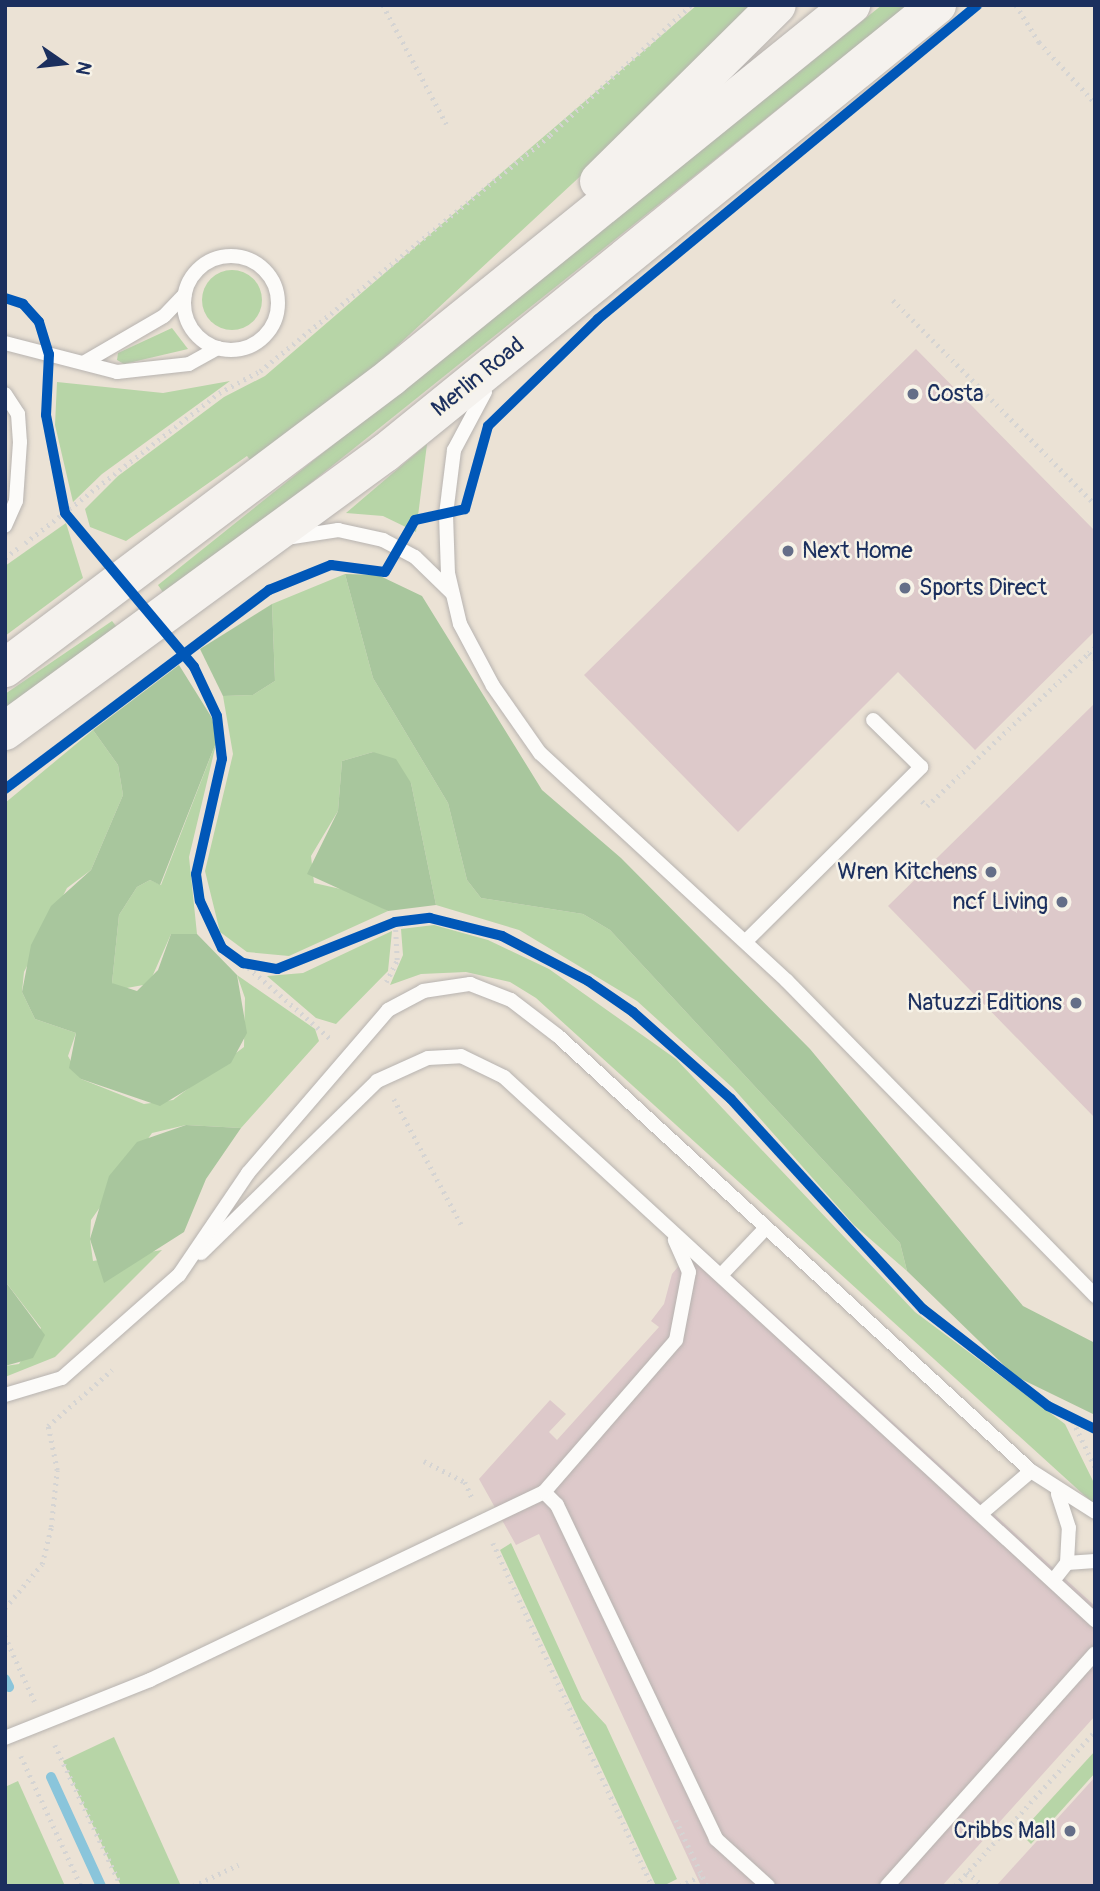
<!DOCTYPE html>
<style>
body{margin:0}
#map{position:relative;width:1100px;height:1891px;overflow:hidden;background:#ebe2d5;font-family:Pangolin,sans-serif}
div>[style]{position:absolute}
.green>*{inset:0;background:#b7d5a7}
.round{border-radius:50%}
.forest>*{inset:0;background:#a8c69d}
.stream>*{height:10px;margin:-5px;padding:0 5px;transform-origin:5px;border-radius:5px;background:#8ac5db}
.building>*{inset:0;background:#ddc9ca}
.path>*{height:4.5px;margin-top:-2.25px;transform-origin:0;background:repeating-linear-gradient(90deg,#d5d4d3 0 2px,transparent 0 7px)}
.roads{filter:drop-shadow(0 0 2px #b7b3b0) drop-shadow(0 0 2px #b7b3b0)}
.lane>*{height:14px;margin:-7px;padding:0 7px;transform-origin:7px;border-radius:7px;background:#fcfbf9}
.lane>.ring{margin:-7px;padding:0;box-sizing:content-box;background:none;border:14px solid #fcfbf9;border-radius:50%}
.secondary>*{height:38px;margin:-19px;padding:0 19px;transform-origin:19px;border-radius:19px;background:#f5f2ee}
.cycleway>*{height:10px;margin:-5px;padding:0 5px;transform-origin:5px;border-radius:5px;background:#0057b8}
.dots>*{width:19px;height:19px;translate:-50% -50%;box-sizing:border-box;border:4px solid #f7f3e8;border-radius:50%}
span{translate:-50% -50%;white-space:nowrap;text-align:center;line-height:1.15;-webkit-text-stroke:5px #f7f3e8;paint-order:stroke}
.street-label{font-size:23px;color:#1b2f5e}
.poi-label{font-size:23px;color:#1b2f5e}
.left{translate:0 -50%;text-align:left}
.right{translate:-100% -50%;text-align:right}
.frame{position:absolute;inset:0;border:7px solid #1b2f5e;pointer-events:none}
.north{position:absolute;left:28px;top:28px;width:70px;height:70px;-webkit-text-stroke:5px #f7f3e8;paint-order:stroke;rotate:104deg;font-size:19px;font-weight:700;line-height:28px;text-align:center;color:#1b2f5e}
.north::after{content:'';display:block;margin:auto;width:24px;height:32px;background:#1b2f5e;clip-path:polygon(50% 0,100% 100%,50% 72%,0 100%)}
</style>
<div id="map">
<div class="green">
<i style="clip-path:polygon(697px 5px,765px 5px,367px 374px,253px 464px,247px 456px,126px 541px,90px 527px,85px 509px,118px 476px,224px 397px,265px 376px)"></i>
<i style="clip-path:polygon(882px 5px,908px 5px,167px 598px,158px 585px)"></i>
<i class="round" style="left:202px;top:270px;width:60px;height:60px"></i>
<i style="clip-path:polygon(172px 328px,188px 349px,124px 364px,117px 360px,118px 353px)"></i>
<i style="clip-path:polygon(230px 381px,102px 474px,73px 502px,55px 425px,57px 382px,163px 393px)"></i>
<i style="clip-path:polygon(427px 444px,416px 532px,383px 516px,346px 513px)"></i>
<i style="clip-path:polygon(66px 523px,83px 578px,5px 636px,5px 566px)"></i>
<i style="clip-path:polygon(345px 574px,373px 678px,448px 803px,467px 880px,481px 898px,583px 914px,610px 930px,900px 1243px,907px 1271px,854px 1225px,733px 1088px,637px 1001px,519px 930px,436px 905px,411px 783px,373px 752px,342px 761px,338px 811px,311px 856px,314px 883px,354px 892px,388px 911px,289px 956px,247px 952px,220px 932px,205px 871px,233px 754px,223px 696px,253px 695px,275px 681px,272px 604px)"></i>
<i style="clip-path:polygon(112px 621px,121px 632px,5px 712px,5px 694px)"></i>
<i style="clip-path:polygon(93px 730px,118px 765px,123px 795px,91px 870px,67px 888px,24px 972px,22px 992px,35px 1019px,76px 1033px,68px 1056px,81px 1079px,144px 1104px,173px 1100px,244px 1047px,245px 998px,237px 975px,315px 1029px,319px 1041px,241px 1128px,186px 1125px,152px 1133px,91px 1220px,90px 1239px,93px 1261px,162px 1250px,55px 1357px,5px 1377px,5px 1366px,19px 1364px,41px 1328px,5px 1281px,5px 803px)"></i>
<i style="clip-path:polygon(217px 740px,189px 857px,197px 934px,171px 934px,149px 984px,121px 989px,112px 983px,119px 915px,137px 887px,150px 880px,161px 885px)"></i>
<i style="clip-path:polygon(434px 925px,488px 940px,549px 969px,676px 1059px,915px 1312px,1065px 1424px,1095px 1485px,1095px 1505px,536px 998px,510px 982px,466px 972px,421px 974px,390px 985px,403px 955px,401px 929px)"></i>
<i style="clip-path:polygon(392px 931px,388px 971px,336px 1024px,316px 1018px,267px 976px,303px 973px)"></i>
<i style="clip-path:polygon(511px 1543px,582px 1699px,606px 1725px,677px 1879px,663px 1886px,656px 1886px,500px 1550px)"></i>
<i style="clip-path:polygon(114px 1737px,181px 1886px,121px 1886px,63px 1761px)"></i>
<i style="clip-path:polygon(1095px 1751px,1095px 1773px,1031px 1844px,1020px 1833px)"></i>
<i style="clip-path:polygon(18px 1781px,65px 1886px,5px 1885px,5px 1787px)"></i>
</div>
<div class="forest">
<i style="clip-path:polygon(345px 574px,378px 575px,422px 596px,542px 790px,621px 858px,810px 1049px,1023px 1306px,1095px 1343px,1095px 1415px,1015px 1376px,907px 1271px,900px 1243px,610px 930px,583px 914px,481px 898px,467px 880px,448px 803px,373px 678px)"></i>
<i style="clip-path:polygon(272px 604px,275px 681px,253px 695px,223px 696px,200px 649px)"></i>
<i style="clip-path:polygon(179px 665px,212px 718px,217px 740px,160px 885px,150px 880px,137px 887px,119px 915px,112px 983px,137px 991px,158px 970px,171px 934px,197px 934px,237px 975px,247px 1033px,231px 1063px,160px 1106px,81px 1079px,69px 1068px,76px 1033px,35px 1019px,22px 992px,31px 945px,51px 906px,91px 870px,123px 795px,118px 765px,93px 730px)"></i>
<i style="clip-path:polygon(373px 752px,396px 759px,411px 783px,436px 905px,388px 911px,307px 874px,338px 811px,342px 761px)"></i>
<i style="clip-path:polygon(186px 1125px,241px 1128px,206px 1179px,184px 1232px,104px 1283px,90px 1239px,109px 1176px,137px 1142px)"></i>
<i style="clip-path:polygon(5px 1281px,45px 1335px,33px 1358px,5px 1366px)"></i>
</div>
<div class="stream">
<i style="left:5px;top:1679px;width:9px;rotate:63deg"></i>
<i style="left:51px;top:1777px;width:120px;rotate:65.4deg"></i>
</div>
<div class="building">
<i style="clip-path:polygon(916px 349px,1095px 531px,1095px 631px,975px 750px,898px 672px,738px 832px,584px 675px)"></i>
<i style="clip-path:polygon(1095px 703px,1095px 1118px,888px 906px)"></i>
<i style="clip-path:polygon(697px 1244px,1095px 1606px,1095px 1716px,942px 1886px,701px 1886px,539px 1534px,516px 1545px,479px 1479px,550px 1400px,566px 1414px,549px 1432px,557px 1440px,659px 1327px,651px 1321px,664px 1304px,672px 1274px)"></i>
<i style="clip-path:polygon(1095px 1777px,1095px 1886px,996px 1886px)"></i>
</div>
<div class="path">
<i style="left:383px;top:5px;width:136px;rotate:61.9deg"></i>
<i style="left:1016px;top:5px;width:44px;rotate:58.1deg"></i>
<i style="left:1039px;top:42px;width:83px;rotate:47.4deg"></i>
<i style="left:893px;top:300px;width:287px;rotate:45.3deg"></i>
<i style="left:25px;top:543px;width:245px;rotate:-37.7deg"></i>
<i style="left:219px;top:393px;width:47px;rotate:-28.2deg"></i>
<i style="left:260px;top:371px;width:374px;rotate:-39.1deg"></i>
<i style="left:550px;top:135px;width:192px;rotate:-42.7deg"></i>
<i style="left:5px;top:558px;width:16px;rotate:-38deg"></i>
<i style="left:1095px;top:648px;width:8px;rotate:140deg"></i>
<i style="left:1089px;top:653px;width:8px;rotate:45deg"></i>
<i style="left:922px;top:801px;width:7px;rotate:45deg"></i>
<i style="left:927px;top:806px;width:223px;rotate:-43.4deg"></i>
<i style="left:243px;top:963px;width:118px;rotate:40.9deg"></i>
<i style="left:386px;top:982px;width:25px;rotate:-63deg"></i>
<i style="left:397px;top:960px;width:38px;rotate:-93deg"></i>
<i style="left:394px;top:1099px;width:144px;rotate:61.8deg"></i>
<i style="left:1073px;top:1421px;width:51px;rotate:64.4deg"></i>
<i style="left:424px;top:1461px;width:46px;rotate:27.1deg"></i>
<i style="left:465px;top:1482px;width:20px;rotate:66deg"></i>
<i style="left:493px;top:1543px;width:378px;rotate:65.1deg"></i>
<i style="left:5px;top:1608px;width:57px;rotate:-49.9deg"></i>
<i style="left:42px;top:1564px;width:38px;rotate:-76deg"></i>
<i style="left:51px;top:1527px;width:57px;rotate:-84deg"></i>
<i style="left:57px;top:1470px;width:45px;rotate:-101.6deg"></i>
<i style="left:48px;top:1426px;width:85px;rotate:-41.2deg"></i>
<i style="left:5px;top:1636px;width:72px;rotate:65.6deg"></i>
<i style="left:55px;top:1745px;width:156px;rotate:64.9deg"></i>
<i style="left:21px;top:1756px;width:143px;rotate:65.2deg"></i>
<i style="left:676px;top:1820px;width:73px;rotate:64.8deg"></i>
<i style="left:967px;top:1872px;width:21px;rotate:41deg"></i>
<i style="left:193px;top:1886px;width:50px;rotate:-25deg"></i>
<i style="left:680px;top:1886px;width:25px;rotate:-27deg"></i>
<i style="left:955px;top:1886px;width:209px;rotate:-47.9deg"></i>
</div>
<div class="roads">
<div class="lane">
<i class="ring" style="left:184px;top:256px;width:80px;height:80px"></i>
<i style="left:5px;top:343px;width:116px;rotate:14.5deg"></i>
<i style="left:117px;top:372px;width:72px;rotate:-6.3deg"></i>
<i style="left:189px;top:364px;width:33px;rotate:-29deg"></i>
<i style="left:85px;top:362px;width:91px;rotate:-30.2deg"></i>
<i style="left:164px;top:316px;width:30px;rotate:-46deg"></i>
<i style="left:485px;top:392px;width:66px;rotate:118.1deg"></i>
<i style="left:454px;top:450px;width:64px;rotate:97.1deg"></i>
<i style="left:446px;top:514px;width:59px;rotate:88.1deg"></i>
<i style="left:448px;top:573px;width:52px;rotate:76.8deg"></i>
<i style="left:460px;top:624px;width:70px;rotate:62deg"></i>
<i style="left:493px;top:686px;width:82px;rotate:55deg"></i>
<i style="left:540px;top:753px;width:336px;rotate:42.7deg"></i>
<i style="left:787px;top:981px;width:441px;rotate:45.6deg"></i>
<i style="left:5px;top:394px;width:24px;rotate:57deg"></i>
<i style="left:18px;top:414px;width:28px;rotate:86deg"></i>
<i style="left:20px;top:442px;width:59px;rotate:93.9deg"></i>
<i style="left:16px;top:501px;width:27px;rotate:114deg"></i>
<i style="left:286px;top:538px;width:53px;rotate:-8.7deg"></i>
<i style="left:338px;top:530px;width:46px;rotate:12.5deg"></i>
<i style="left:383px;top:540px;width:36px;rotate:28deg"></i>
<i style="left:415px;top:557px;width:52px;rotate:44.2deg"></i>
<i style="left:746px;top:941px;width:247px;rotate:-44.8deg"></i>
<i style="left:921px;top:767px;width:67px;rotate:-135.6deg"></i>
<i style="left:201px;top:1253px;width:246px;rotate:-44.3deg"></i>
<i style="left:377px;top:1081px;width:56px;rotate:-24.3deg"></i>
<i style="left:428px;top:1058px;width:33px;rotate:-3deg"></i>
<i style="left:461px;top:1056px;width:48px;rotate:26deg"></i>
<i style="left:504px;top:1077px;width:803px;rotate:42.58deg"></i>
<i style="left:723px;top:1273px;width:59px;rotate:-46.4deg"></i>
<i style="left:5px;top:1395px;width:59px;rotate:-16.6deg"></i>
<i style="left:62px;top:1378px;width:156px;rotate:-41.4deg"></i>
<i style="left:179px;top:1275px;width:123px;rotate:-55.9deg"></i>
<i style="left:248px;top:1173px;width:215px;rotate:-49.3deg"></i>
<i style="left:388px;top:1010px;width:40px;rotate:-28deg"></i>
<i style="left:423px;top:991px;width:48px;rotate:-8.5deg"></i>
<i style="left:470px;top:984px;width:44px;rotate:21.3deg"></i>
<i style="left:511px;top:1000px;width:59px;rotate:37.5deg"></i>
<i style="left:558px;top:1036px;width:643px;rotate:42.6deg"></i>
<i style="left:1031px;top:1471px;width:76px;rotate:32.6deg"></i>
<i style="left:544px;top:1492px;width:18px;rotate:45deg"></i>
<i style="left:557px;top:1505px;width:370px;rotate:64.5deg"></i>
<i style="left:716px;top:1839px;width:70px;rotate:42.1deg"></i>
<i style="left:983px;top:1512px;width:63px;rotate:-40.5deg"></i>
<i style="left:1067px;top:1563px;width:28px;rotate:-4deg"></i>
<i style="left:1056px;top:1577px;width:18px;rotate:-52deg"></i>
<i style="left:1067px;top:1563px;width:35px;rotate:-87deg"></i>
<i style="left:1069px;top:1528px;width:36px;rotate:-108deg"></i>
<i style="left:5px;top:1738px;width:156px;rotate:-21.8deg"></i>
<i style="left:150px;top:1680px;width:437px;rotate:-25.5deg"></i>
<i style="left:544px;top:1492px;width:201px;rotate:-49deg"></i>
<i style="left:676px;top:1340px;width:69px;rotate:-79.2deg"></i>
<i style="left:689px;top:1272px;width:35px;rotate:-114deg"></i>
<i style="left:887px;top:1886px;width:312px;rotate:-48.2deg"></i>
</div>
<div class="secondary">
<i style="left:599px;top:181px;width:250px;rotate:-44.7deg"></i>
<i style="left:5px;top:668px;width:483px;rotate:-37deg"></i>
<i style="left:391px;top:377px;width:592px;rotate:-38.96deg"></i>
<i style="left:5px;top:731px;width:471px;rotate:-36.2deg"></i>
<i style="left:385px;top:453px;width:711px;rotate:-39.06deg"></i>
</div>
</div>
<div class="cycleway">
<i style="left:5px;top:298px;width:19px;rotate:18deg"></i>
<i style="left:23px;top:304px;width:24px;rotate:48deg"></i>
<i style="left:39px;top:322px;width:34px;rotate:73deg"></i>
<i style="left:49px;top:354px;width:61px;rotate:92.8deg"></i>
<i style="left:46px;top:415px;width:100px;rotate:79deg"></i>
<i style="left:65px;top:513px;width:201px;rotate:50deg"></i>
<i style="left:194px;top:667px;width:54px;rotate:64.9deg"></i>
<i style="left:217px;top:716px;width:43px;rotate:83.4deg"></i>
<i style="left:222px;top:759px;width:118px;rotate:102.7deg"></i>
<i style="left:196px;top:874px;width:27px;rotate:82deg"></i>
<i style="left:200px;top:901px;width:52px;rotate:64.9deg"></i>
<i style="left:222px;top:948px;width:26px;rotate:36deg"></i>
<i style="left:243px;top:963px;width:35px;rotate:10deg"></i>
<i style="left:277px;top:969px;width:127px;rotate:-21.7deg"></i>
<i style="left:395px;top:922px;width:35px;rotate:-7deg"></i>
<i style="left:430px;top:918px;width:74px;rotate:14deg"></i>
<i style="left:502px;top:936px;width:97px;rotate:27.6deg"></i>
<i style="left:588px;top:981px;width:55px;rotate:34.6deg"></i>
<i style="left:633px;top:1012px;width:131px;rotate:41.6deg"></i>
<i style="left:731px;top:1099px;width:285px;rotate:47.6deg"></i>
<i style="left:923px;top:1309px;width:158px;rotate:37.8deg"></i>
<i style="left:1048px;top:1406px;width:52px;rotate:26.1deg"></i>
<i style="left:5px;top:789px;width:331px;rotate:-37deg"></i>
<i style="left:269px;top:590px;width:67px;rotate:-22deg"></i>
<i style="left:331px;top:565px;width:54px;rotate:7.4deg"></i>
<i style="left:385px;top:572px;width:60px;rotate:-60deg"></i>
<i style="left:415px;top:520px;width:51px;rotate:-12.4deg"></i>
<i style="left:465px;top:509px;width:86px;rotate:-74.5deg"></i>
<i style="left:488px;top:426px;width:153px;rotate:-44.2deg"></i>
<i style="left:598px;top:319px;width:492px;rotate:-39.6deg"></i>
</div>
<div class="dots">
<i style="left:913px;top:394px;background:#646e88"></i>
<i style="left:788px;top:551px;background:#646e88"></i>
<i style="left:905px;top:588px;background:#646e88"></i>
<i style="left:991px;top:872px;background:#646e88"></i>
<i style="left:1062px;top:902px;background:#646e88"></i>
<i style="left:1076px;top:1003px;background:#646e88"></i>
<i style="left:1070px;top:1831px;background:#646e88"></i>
</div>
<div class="street-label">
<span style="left:478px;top:377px;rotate:-39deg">Merlin Road</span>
</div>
<div class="poi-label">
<span class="left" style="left:927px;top:394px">Costa</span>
<span class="left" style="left:802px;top:551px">Next Home</span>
<span class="left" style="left:919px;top:588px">Sports Direct</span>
<span class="right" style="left:977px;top:872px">Wren Kitchens</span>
<span class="right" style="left:1048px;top:902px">ncf Living</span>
<span class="right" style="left:1062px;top:1003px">Natuzzi Editions</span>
<span class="right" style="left:1056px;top:1831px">Cribbs Mall</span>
</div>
<div class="frame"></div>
<div class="north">N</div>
</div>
